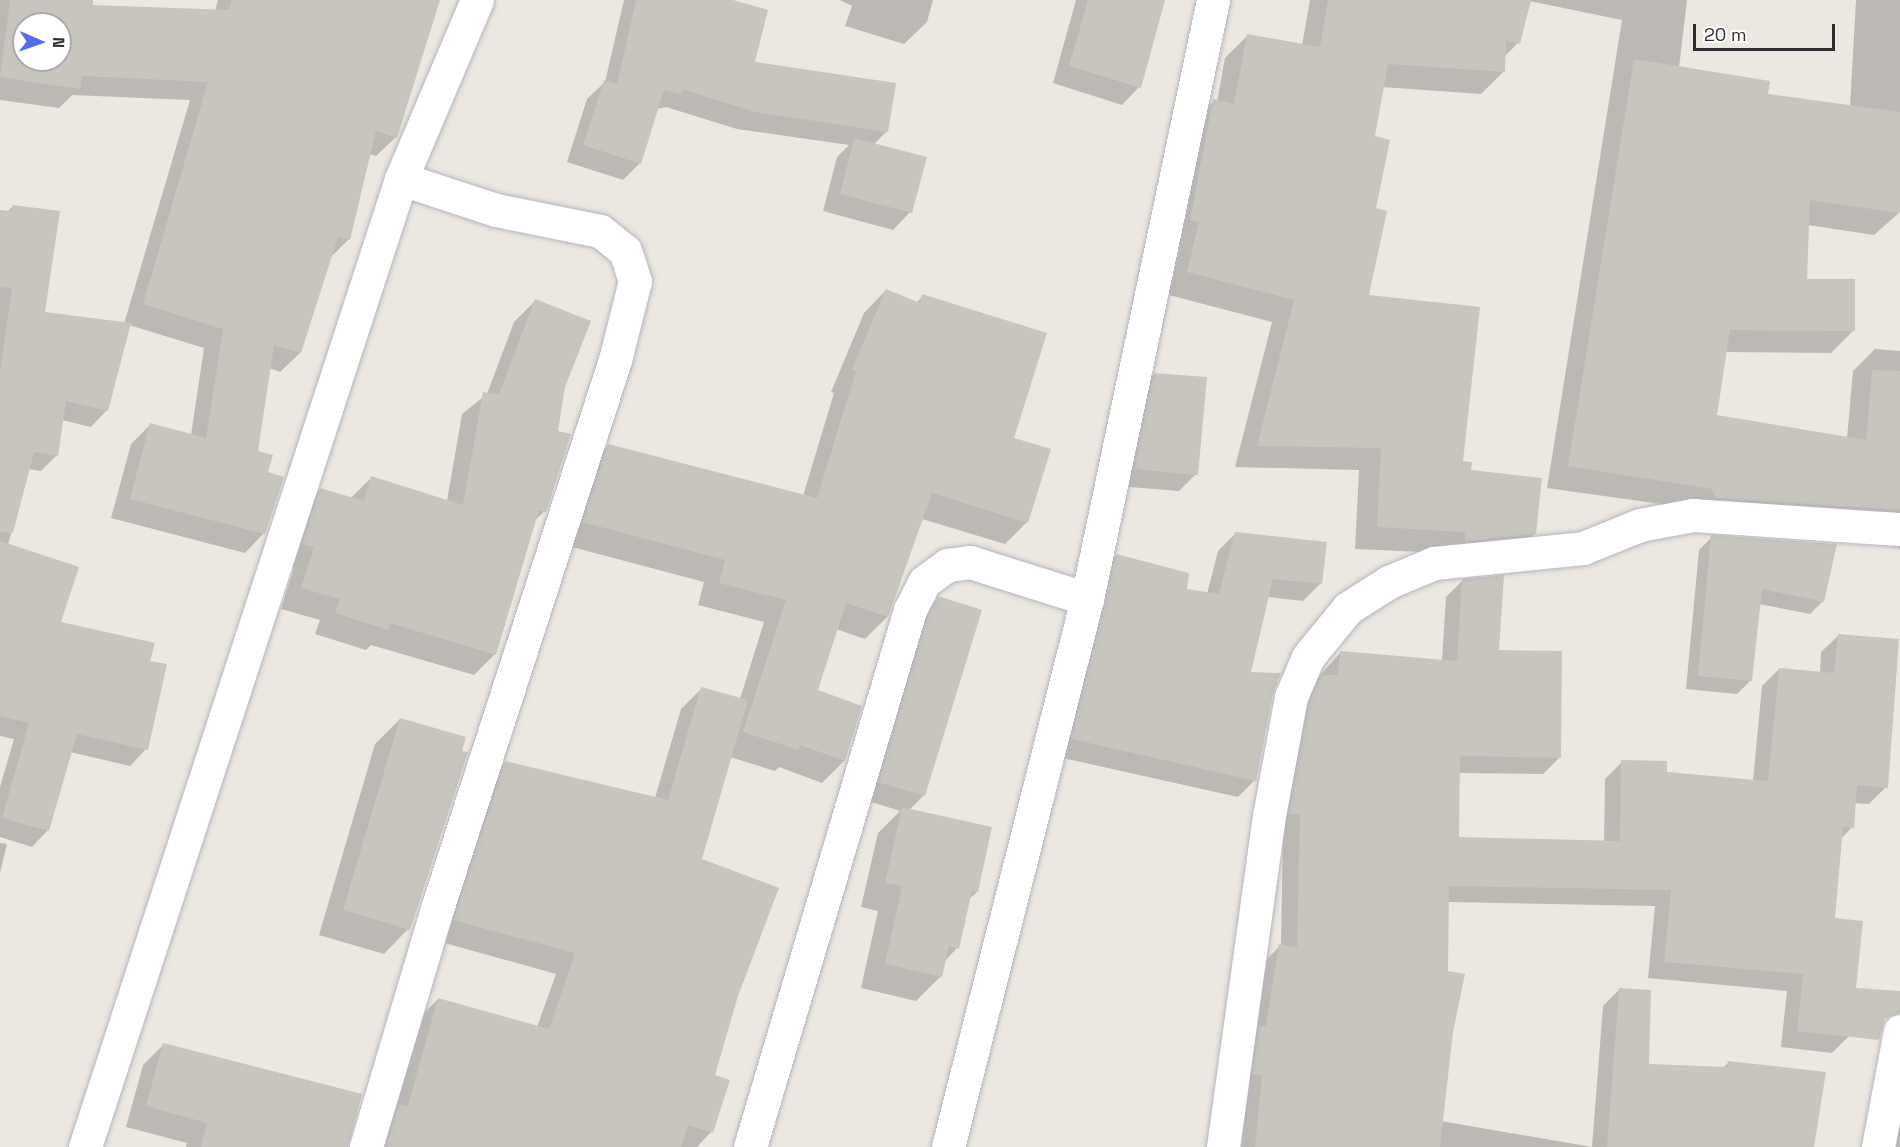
<!DOCTYPE html>
<style>
body{margin:0}
#map{position:relative;width:1900px;height:1147px;overflow:hidden;background:#ece7e0;font-family:"Space Grotesk",sans-serif}
div>[style]{position:absolute}
.shadow>*{inset:0;background:#0003}
.building>*{inset:0;background:#c8c5be}
.roads{filter:drop-shadow(0 0 2px #b4b6be) drop-shadow(0 0 2px #b4b6be)}
.minor>*{height:33px;margin:-16.5px;padding:0 16.5px;transform-origin:16.5px;border-radius:16.5px;background:#fff}
span{translate:-50% -50%;white-space:nowrap;text-align:center;line-height:1.15;-webkit-text-stroke:6px #fff;paint-order:stroke}
.north{position:absolute;left:12px;top:12px;width:60px;height:60px;box-sizing:border-box;background:#fff;border:2px solid #ababab;border-radius:50%;rotate:92deg;font-size:16px;font-weight:700;line-height:24px;text-align:center;color:#2c2c2c}
.north::after{content:'';display:block;margin:auto;width:21px;height:27px;background:#526ee7;clip-path:polygon(50% 0,100% 100%,50% 72%,0 100%)}
.scale{position:absolute;left:1693px;top:24px;width:142px;height:27px;box-sizing:border-box;border:3px solid #2c2c2c;border-top:0;padding-left:8px;font-size:18px;line-height:21px;white-space:nowrap;color:#2c2c2c;-webkit-text-stroke:4px #fff;paint-order:stroke}
</style>
<div id="map">
<div class="shadow">
<i style="clip-path:polygon(evenodd,0 0,92px 0,91px 7px,215px 11px,218px 0,439px 0,396px 137px,376px 156px,369px 154px,349px 239px,330px 258px,300px 353px,280px 372px,269px 368px,256px 452px,266px 474px,264px 533px,245px 553px,111px 518px,131px 444px,150px 425px,191px 435px,204px 348px,129px 325px,107px 410px,91px 427px,62px 420px,57px 455px,41px 471px,28px 469px,8px 545px,59px 623px,149px 663px,146px 749px,130px 766px,70px 752px,48px 830px,32px 847px,0 837px,0 787px,14px 739px,0 736px,0 211px,7px 212px,13px 206px,44px 313px,124px 324px,190px 100px,72px 95px,59px 108px,0 100px,0 0,24px 24px,60px 24px,60px 60px,24px 60px,24px 24px)"></i>
<i style="clip-path:polygon(624px 0,727px 0,753px 63px,887px 131px,874px 144px,910px 212px,893px 230px,823px 211px,837px 157px,849px 145px,737px 129px,666px 107px,657px 109px,640px 163px,623px 180px,567px 162px,587px 99px,605px 82px)"></i>
<i style="clip-path:polygon(840px 0,933px 0,927px 22px,904px 44px,845px 26px,852px 6px)"></i>
<i style="clip-path:polygon(1076px 0,1164px 0,1139px 87px,1122px 105px,1053px 83px)"></i>
<i style="clip-path:polygon(1310px 0,1687px 0,1679px 68px,1766px 95px,1850px 106px,1856px 0,1900px 0,1900px 212px,1874px 235px,1808px 225px,1806px 280px,1853px 331px,1831px 353px,1725px 352px,1715px 416px,1847px 438px,1853px 371px,1875px 349px,1900px 351px,1900px 550px,1889px 536px,1547px 488px,1622px 20px,1529px 1px,1518px 43px,1504px 57px,1504px 71px,1481px 94px,1382px 87px,1373px 137px,1374px 209px,1367px 297px,1462px 463px,1535px 533px,1512px 556px,1355px 549px,1359px 470px,1235px 467px,1272px 322px,1165px 294px,1191px 123px,1214px 101px,1217px 102px,1225px 58px,1248px 35px,1302px 45px)"></i>
<i style="clip-path:polygon(886px 290px,916px 303px,923px 296px,1012px 439px,1027px 522px,1005px 544px,922px 519px,887px 617px,865px 639px,836px 629px,816px 691px,844px 761px,822px 783px,779px 767px,775px 771px,730px 757px,700px 860px,737px 996px,714px 1076px,711px 1132px,697px 1147px,371px 1147px,417px 1020px,438px 999px,537px 1027px,556px 974px,434px 940px,484px 784px,505px 763px,655px 798px,681px 709px,702px 688px,740px 699px,764px 622px,698px 605px,704px 582px,561px 544px,586px 468px,608px 446px,803px 496px,834px 393px,831px 392px,864px 313px)"></i>
<i style="clip-path:polygon(535px 301px,564px 387px,545px 511px,533px 522px,495px 654px,474px 675px,371px 645px,366px 650px,315px 634px,320px 620px,281px 609px,294px 568px,282px 565px,299px 511px,320px 490px,350px 499px,371px 478px,447px 501px,462px 414px,487px 394px,514px 322px)"></i>
<i style="clip-path:polygon(1154px 374px,1196px 474px,1179px 491px,1117px 486px,1137px 391px)"></i>
<i style="clip-path:polygon(1235px 534px,1321px 583px,1303px 601px,1267px 597px,1249px 674px,1271px 693px,1255px 780px,1238px 797px,1054px 756px,1099px 573px,1116px 556px,1186px 590px,1207px 594px,1218px 551px)"></i>
<i style="clip-path:polygon(1712px 537px,1823px 601px,1810px 614px,1759px 604px,1751px 680px,1737px 694px,1686px 689px,1699px 550px)"></i>
<i style="clip-path:polygon(1463px 580px,1497px 651px,1560px 757px,1543px 774px,1459px 773px,1458px 839px,1604px 842px,1605px 779px,1622px 762px,1665px 773px,1753px 781px,1762px 686px,1779px 669px,1820px 673px,1821px 652px,1838px 636px,1886px 787px,1869px 804px,1854px 803px,1852px 827px,1840px 840px,1833px 919px,1849px 1036px,1832px 1053px,1781px 1047px,1787px 991px,1648px 978px,1655px 906px,1448px 902px,1446px 972px,1452px 1032px,1441px 1121px,1592px 1147px,1603px 1006px,1620px 989px,1647px 1065px,1723px 1068px,1728px 1063px,1814px 1147px,1241px 1147px,1263px 963px,1281px 945px,1283px 830px,1304px 693px,1341px 652px,1442px 661px,1446px 597px)"></i>
<i style="clip-path:polygon(938px 598px,980px 611px,923px 796px,909px 810px,977px 892px,968px 900px,957px 948px,944px 962px,941px 976px,916px 1001px,861px 988px,878px 911px,861px 907px,878px 833px,900px 811px,862px 799px,921px 616px)"></i>
<i style="clip-path:polygon(400px 719px,460px 752px,408px 929px,384px 954px,319px 935px,375px 744px)"></i>
<i style="clip-path:polygon(0 843px,7px 844px,0 873px)"></i>
<i style="clip-path:polygon(163px 1045px,348px 1147px,186px 1147px,187px 1143px,126px 1127px,143px 1065px)"></i>
<i style="clip-path:polygon(1900px 1091px,1900px 1147px,1887px 1147px)"></i>
</div>
<div class="building">
<i style="clip-path:polygon(evenodd,10px 0,93px 0,93px 5px,229px 10px,232px 0,440px 0,397px 138px,376px 131px,350px 240px,338px 237px,301px 353px,274px 345px,258px 451px,273px 455px,268px 472px,284px 477px,265px 534px,130px 499px,150px 423px,206px 438px,223px 329px,143px 304px,208px 82px,82px 76px,80px 89px,0 77px,10px 0,24px 24px,60px 24px,60px 60px,24px 60px,24px 24px)"></i>
<i style="clip-path:polygon(636px 0,733px 0,768px 10px,755px 62px,896px 83px,888px 132px,755px 112px,682px 89px,681px 94px,664px 90px,641px 164px,583px 145px,604px 80px,617px 84px)"></i>
<i style="clip-path:polygon(1088px 0,1165px 0,1141px 88px,1069px 66px)"></i>
<i style="clip-path:polygon(1328px 0,1531px 0,1520px 44px,1506px 40px,1505px 72px,1388px 64px,1375px 136px,1390px 140px,1376px 208px,1387px 211px,1369px 295px,1480px 307px,1463px 461px,1472px 462px,1471px 470px,1542px 478px,1536px 534px,1465px 541px,1465px 532px,1377px 527px,1381px 448px,1257px 446px,1294px 300px,1187px 272px,1199px 222px,1190px 220px,1213px 99px,1234px 104px,1247px 34px,1320px 47px)"></i>
<i style="clip-path:polygon(1634px 59px,1770px 81px,1768px 94px,1900px 112px,1900px 213px,1810px 200px,1807px 279px,1855px 279px,1855px 331px,1730px 330px,1717px 415px,1866px 440px,1872px 370px,1900px 371px,1900px 510px,1715px 498px,1712px 489px,1568px 466px)"></i>
<i style="clip-path:polygon(854px 138px,927px 157px,912px 213px,840px 194px)"></i>
<i style="clip-path:polygon(13px 205px,60px 211px,45px 312px,131px 323px,108px 411px,66px 401px,58px 456px,34px 452px,13px 533px,0 532px,0 372px,12px 288px,0 287px,0 210px,12px 211px)"></i>
<i style="clip-path:polygon(886px 289px,920px 303px,922px 294px,1047px 333px,1014px 438px,1051px 449px,1028px 523px,932px 493px,888px 617px,846px 603px,818px 690px,862px 706px,845px 761px,800px 745px,799px 750px,743px 732px,786px 600px,719px 583px,725px 560px,582px 522px,608px 444px,817px 498px,856px 371px,852px 369px)"></i>
<i style="clip-path:polygon(535px 299px,591px 321px,565px 387px,558px 431px,571px 434px,546px 512px,539px 510px,496px 655px,390px 623px,388px 630px,335px 613px,340px 599px,301px 588px,314px 547px,302px 544px,320px 488px,364px 501px,371px 476px,463px 505px,483px 392px,499px 394px)"></i>
<i style="clip-path:polygon(1154px 373px,1207px 377px,1198px 475px,1134px 469px)"></i>
<i style="clip-path:polygon(1235px 532px,1327px 542px,1322px 584px,1273px 579px,1251px 672px,1281px 673px,1273px 694px,1256px 781px,1071px 739px,1116px 554px,1189px 573px,1187px 589px,1219px 594px)"></i>
<i style="clip-path:polygon(1711px 535px,1837px 544px,1824px 602px,1762px 589px,1752px 681px,1698px 676px)"></i>
<i style="clip-path:polygon(0 541px,79px 567px,61px 622px,155px 643px,150px 661px,167px 664px,148px 750px,77px 734px,49px 831px,2px 818px,29px 723px,0 716px)"></i>
<i style="clip-path:polygon(1504px 575px,1499px 650px,1562px 651px,1561px 758px,1460px 756px,1459px 837px,1620px 841px,1621px 760px,1667px 761px,1667px 772px,1768px 781px,1779px 668px,1834px 673px,1838px 634px,1899px 639px,1888px 788px,1857px 785px,1854px 828px,1843px 827px,1835px 918px,1863px 921px,1856px 988px,1900px 991px,1900px 1013px,1885px 1019px,1879px 1040px,1797px 1031px,1803px 974px,1664px 962px,1671px 890px,1449px 886px,1448px 971px,1465px 974px,1453px 1032px,1440px 1147px,1255px 1147px,1262px 1075px,1252px 1074px,1259px 1026px,1266px 1026px,1279px 944px,1297px 947px,1300px 814px,1288px 814px,1309px 702px,1321px 675px,1338px 675px,1340px 651px,1457px 661px,1462px 579px)"></i>
<i style="clip-path:polygon(938px 596px,982px 610px,925px 796px,878px 782px,927px 617px)"></i>
<i style="clip-path:polygon(701px 687px,748px 700px,702px 859px,779px 888px,738px 996px,715px 1075px,730px 1080px,713px 1133px,688px 1125px,681px 1147px,386px 1147px,399px 1104px,408px 1106px,438px 998px,549px 1029px,575px 953px,453px 920px,505px 761px,668px 800px)"></i>
<i style="clip-path:polygon(400px 718px,466px 737px,462px 751px,468px 752px,410px 930px,343px 910px)"></i>
<i style="clip-path:polygon(902px 807px,992px 827px,978px 892px,972px 891px,959px 949px,949px 946px,942px 977px,885px 964px,902px 886px,885px 883px)"></i>
<i style="clip-path:polygon(1619px 988px,1651px 990px,1649px 1064px,1727px 1067px,1728px 1061px,1826px 1072px,1814px 1147px,1607px 1147px)"></i>
<i style="clip-path:polygon(163px 1043px,362px 1094px,348px 1147px,201px 1147px,207px 1123px,146px 1106px)"></i>
</div>
<div class="roads">
<div class="minor">
<i style="left:85px;top:1147px;width:1018px;rotate:-71.92deg"></i>
<i style="left:401px;top:179px;width:194px;rotate:-67deg"></i>
<i style="left:366px;top:1147px;width:252px;rotate:-73.4deg"></i>
<i style="left:438px;top:906px;width:574px;rotate:-72.04deg"></i>
<i style="left:615px;top:360px;width:81px;rotate:-75.8deg"></i>
<i style="left:635px;top:281px;width:32px;rotate:-108deg"></i>
<i style="left:625px;top:251px;width:32px;rotate:-141deg"></i>
<i style="left:600px;top:231px;width:106px;rotate:-168.6deg"></i>
<i style="left:496px;top:210px;width:100px;rotate:-161.9deg"></i>
<i style="left:750px;top:1147px;width:560px;rotate:-73.41deg"></i>
<i style="left:910px;top:610px;width:31px;rotate:-63deg"></i>
<i style="left:924px;top:582px;width:29px;rotate:-36deg"></i>
<i style="left:947px;top:565px;width:23px;rotate:-7deg"></i>
<i style="left:970px;top:562px;width:123px;rotate:17.5deg"></i>
<i style="left:1087px;top:599px;width:612px;rotate:-78.12deg"></i>
<i style="left:948px;top:1147px;width:565px;rotate:-75.77deg"></i>
<i style="left:1223px;top:1147px;width:334px;rotate:-82.1deg"></i>
<i style="left:1269px;top:816px;width:121px;rotate:-79.5deg"></i>
<i style="left:1291px;top:697px;width:43px;rotate:-67deg"></i>
<i style="left:1308px;top:657px;width:63px;rotate:-50.8deg"></i>
<i style="left:1348px;top:608px;width:49px;rotate:-32.4deg"></i>
<i style="left:1389px;top:582px;width:49px;rotate:-22.9deg"></i>
<i style="left:1434px;top:563px;width:150px;rotate:-5.7deg"></i>
<i style="left:1583px;top:548px;width:61px;rotate:-22deg"></i>
<i style="left:1640px;top:525px;width:54px;rotate:-10.7deg"></i>
<i style="left:1693px;top:515px;width:207px;rotate:3.9deg"></i>
<i style="left:1878px;top:1147px;width:118px;rotate:-79.3deg"></i>
</div>
</div>
<div class="north">N</div>
<div class="scale">20 m</div>
</div>
